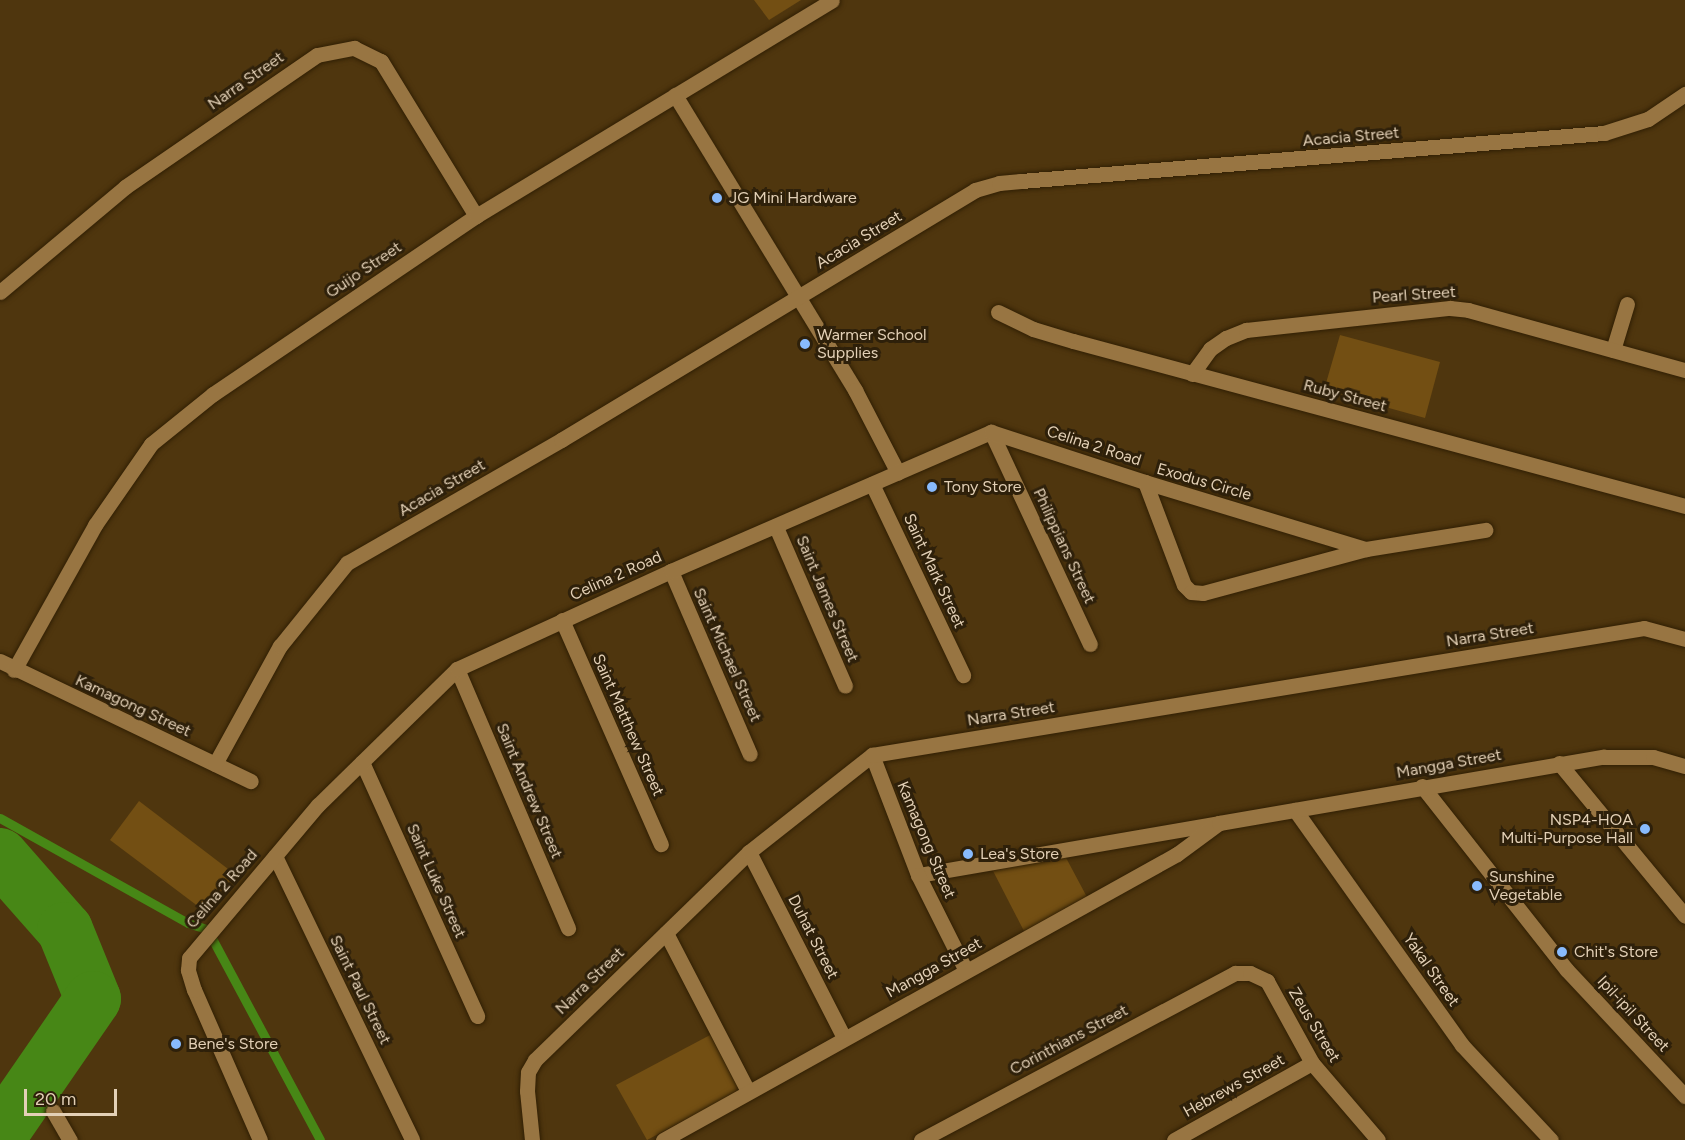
<!DOCTYPE html>
<style>
body{margin:0}
#map{position:relative;width:1685px;height:1140px;overflow:hidden;background:#4f360e;font-family:Figtree,sans-serif}
div>[style]{position:absolute}
.green>*{inset:0;background:#734f13}
.stream>*{height:9px;margin:-4.5px;padding:0 4.5px;transform-origin:4.5px;border-radius:4.5px;background:#478716}
.river>*{height:56px;margin:-28px;padding:0 28px;transform-origin:28px;border-radius:28px;background:#478716}
.roads{filter:drop-shadow(0 0 2px #301f04) drop-shadow(0 0 2px #301f04)}
.lane>*{height:15px;margin:-7.5px;padding:0 7.5px;transform-origin:7.5px;border-radius:7.5px;background:#987542}
.street>*{height:15px;margin:-7.5px;padding:0 7.5px;transform-origin:7.5px;border-radius:7.5px;background:#987542}
.dots>*{width:16px;height:16px;translate:-50% -50%;box-sizing:border-box;border:3px solid #2e200a;border-radius:50%}
span{translate:-50% -50%;white-space:nowrap;text-align:center;line-height:1.15;-webkit-text-stroke:6px #2e200a;paint-order:stroke}
.street-label{font-size:16px;color:#e3d0b6}
.poi-label{font-size:16px;color:#e3d0b6}
.left{translate:0 -50%;text-align:left}
.right{translate:-100% -50%;text-align:right}
.scale{position:absolute;left:24px;top:1089px;width:93px;height:27px;box-sizing:border-box;border:3px solid #e3d0b6;border-top:0;padding-left:8px;font-size:18px;line-height:21px;white-space:nowrap;color:#e3d0b6;-webkit-text-stroke:4px #2e200a;paint-order:stroke}
</style>
<div id="map">
<div class="green">
<i style="clip-path:polygon(754px 0,801px 0,769px 20px)"></i>
<i style="clip-path:polygon(1340px 335px,1440px 362px,1425px 418px,1324px 390px)"></i>
<i style="clip-path:polygon(139px 801px,236px 875px,207px 913px,110px 840px)"></i>
<i style="clip-path:polygon(1064px 854px,1088px 899px,1025px 933px,991px 867px)"></i>
<i style="clip-path:polygon(712px 1034px,742px 1090px,647px 1140px,616px 1085px)"></i>
</div>
<div class="stream">
<i style="left:0;top:818px;width:215px;rotate:29.2deg"></i>
<i style="left:188px;top:923px;width:20px;rotate:18deg"></i>
<i style="left:207px;top:929px;width:239px;rotate:61.8deg"></i>
</div>
<div class="river">
<i style="left:0;top:856px;width:98px;rotate:48.7deg"></i>
<i style="left:65px;top:930px;width:74px;rotate:67.9deg"></i>
<i style="left:93px;top:999px;width:164px;rotate:124.6deg"></i>
</div>
<div class="roads">
<div class="lane">
<i style="left:918px;top:875px;width:305px;rotate:-9.8deg"></i>
<i style="left:666px;top:933px;width:178px;rotate:62.6deg"></i>
</div>
<div class="street">
<i style="left:675px;top:95px;width:346px;rotate:58.6deg"></i>
<i style="left:855px;top:390px;width:93px;rotate:62.6deg"></i>
<i style="left:0;top:292px;width:163px;rotate:-40deg"></i>
<i style="left:125px;top:187px;width:233px;rotate:-34.5deg"></i>
<i style="left:317px;top:55px;width:38px;rotate:-11deg"></i>
<i style="left:354px;top:48px;width:30px;rotate:26deg"></i>
<i style="left:381px;top:61px;width:182px;rotate:58.5deg"></i>
<i style="left:998px;top:312px;width:39px;rotate:26deg"></i>
<i style="left:1033px;top:329px;width:42px;rotate:16.7deg"></i>
<i style="left:1073px;top:341px;width:634px;rotate:15.09deg"></i>
<i style="left:1613px;top:350px;width:48px;rotate:-73.1deg"></i>
<i style="left:1192px;top:374px;width:31px;rotate:-54deg"></i>
<i style="left:1210px;top:349px;width:19px;rotate:-35deg"></i>
<i style="left:1226px;top:338px;width:22px;rotate:-22deg"></i>
<i style="left:1246px;top:330px;width:205px;rotate:-6.2deg"></i>
<i style="left:1450px;top:308px;width:18px;rotate:6deg"></i>
<i style="left:1468px;top:310px;width:225px;rotate:15.5deg"></i>
<i style="left:991px;top:432px;width:234px;rotate:65deg"></i>
<i style="left:1145px;top:482px;width:110px;rotate:69.3deg"></i>
<i style="left:1184px;top:585px;width:10px;rotate:45deg"></i>
<i style="left:1191px;top:592px;width:12px;rotate:5deg"></i>
<i style="left:1203px;top:593px;width:169px;rotate:-15.1deg"></i>
<i style="left:1366px;top:549px;width:121px;rotate:-9.1deg"></i>
<i style="left:872px;top:484px;width:212px;rotate:64.5deg"></i>
<i style="left:776px;top:527px;width:173px;rotate:66.5deg"></i>
<i style="left:671px;top:571px;width:199px;rotate:66.7deg"></i>
<i style="left:562px;top:620px;width:245px;rotate:66.2deg"></i>
<i style="left:0;top:661px;width:278px;rotate:25.6deg"></i>
<i style="left:457px;top:669px;width:282px;rotate:66.8deg"></i>
<i style="left:14px;top:670px;width:166px;rotate:-60.8deg"></i>
<i style="left:95px;top:525px;width:98px;rotate:-55.3deg"></i>
<i style="left:151px;top:444px;width:80px;rotate:-38.9deg"></i>
<i style="left:213px;top:394px;width:318px;rotate:-34.1deg"></i>
<i style="left:476px;top:216px;width:416px;rotate:-31.2deg"></i>
<i style="left:872px;top:755px;width:129px;rotate:69deg"></i>
<i style="left:918px;top:875px;width:107px;rotate:63.4deg"></i>
<i style="left:362px;top:762px;width:279px;rotate:65.6deg"></i>
<i style="left:1559px;top:763px;width:198px;rotate:50.5deg"></i>
<i style="left:215px;top:764px;width:135px;rotate:-61.2deg"></i>
<i style="left:280px;top:646px;width:107px;rotate:-51.1deg"></i>
<i style="left:347px;top:563px;width:247px;rotate:-29.9deg"></i>
<i style="left:561px;top:440px;width:484px;rotate:-31.1deg"></i>
<i style="left:975px;top:190px;width:25px;rotate:-16deg"></i>
<i style="left:999px;top:183px;width:22px;rotate:-5deg"></i>
<i style="left:1021px;top:181px;width:585px;rotate:-4.71deg"></i>
<i style="left:1604px;top:133px;width:46px;rotate:-17.7deg"></i>
<i style="left:1648px;top:119px;width:45px;rotate:-34deg"></i>
<i style="left:1422px;top:786px;width:234px;rotate:51.8deg"></i>
<i style="left:1567px;top:970px;width:173px;rotate:46.9deg"></i>
<i style="left:1295px;top:810px;width:288px;rotate:54.6deg"></i>
<i style="left:1462px;top:1045px;width:130px;rotate:46.9deg"></i>
<i style="left:749px;top:852px;width:209px;rotate:62.9deg"></i>
<i style="left:275px;top:856px;width:315px;rotate:64.2deg"></i>
<i style="left:53px;top:1111px;width:34px;rotate:60deg"></i>
<i style="left:260px;top:1140px;width:164px;rotate:-113.7deg"></i>
<i style="left:194px;top:990px;width:21px;rotate:-107deg"></i>
<i style="left:188px;top:970px;width:12px;rotate:-85deg"></i>
<i style="left:189px;top:958px;width:200px;rotate:-49.9deg"></i>
<i style="left:318px;top:805px;width:194px;rotate:-44.4deg"></i>
<i style="left:457px;top:669px;width:235px;rotate:-24.6deg"></i>
<i style="left:671px;top:571px;width:349px;rotate:-23.5deg"></i>
<i style="left:991px;top:432px;width:162px;rotate:18deg"></i>
<i style="left:1145px;top:482px;width:231px;rotate:16.9deg"></i>
<i style="left:532px;top:1140px;width:49px;rotate:-95.8deg"></i>
<i style="left:527px;top:1091px;width:19px;rotate:-87deg"></i>
<i style="left:528px;top:1072px;width:14px;rotate:-60deg"></i>
<i style="left:535px;top:1060px;width:298px;rotate:-44.2deg"></i>
<i style="left:749px;top:852px;width:157px;rotate:-38.3deg"></i>
<i style="left:872px;top:755px;width:782px;rotate:-9.34deg"></i>
<i style="left:1644px;top:628px;width:42px;rotate:15deg"></i>
<i style="left:663px;top:1140px;width:588px;rotate:-29.09deg"></i>
<i style="left:1177px;top:854px;width:52px;rotate:-36.4deg"></i>
<i style="left:1219px;top:823px;width:390px;rotate:-9.8deg"></i>
<i style="left:1603px;top:757px;width:50px"></i>
<i style="left:1653px;top:757px;width:33px;rotate:16deg"></i>
<i style="left:921px;top:1140px;width:356px;rotate:-28deg"></i>
<i style="left:1235px;top:973px;width:15px"></i>
<i style="left:1250px;top:973px;width:19px;rotate:25deg"></i>
<i style="left:1267px;top:981px;width:94px;rotate:61.2deg"></i>
<i style="left:1312px;top:1063px;width:101px;rotate:49.4deg"></i>
<i style="left:1174px;top:1140px;width:158px;rotate:-29.2deg"></i>
</div>
</div>
<div class="dots">
<i style="left:717px;top:198px;background:#88bafc"></i>
<i style="left:805px;top:344px;background:#88bafc"></i>
<i style="left:932px;top:487px;background:#88bafc"></i>
<i style="left:1645px;top:829px;background:#88bafc"></i>
<i style="left:968px;top:854px;background:#88bafc"></i>
<i style="left:1477px;top:886px;background:#88bafc"></i>
<i style="left:1562px;top:952px;background:#88bafc"></i>
<i style="left:176px;top:1044px;background:#88bafc"></i>
</div>
<div class="street-label">
<span style="left:246px;top:81px;rotate:-35deg">Narra Street</span>
<span style="left:1351px;top:137px;rotate:-5deg">Acacia Street</span>
<span style="left:859px;top:240px;rotate:-31deg">Acacia Street</span>
<span style="left:364px;top:270px;rotate:-34deg">Guijo Street</span>
<span style="left:1414px;top:295px;rotate:-4deg">Pearl Street</span>
<span style="left:1345px;top:396px;rotate:15deg">Ruby Street</span>
<span style="left:1094px;top:446px;rotate:18deg">Celina 2 Road</span>
<span style="left:1204px;top:482px;rotate:16deg">Exodus Circle</span>
<span style="left:442px;top:488px;rotate:-30deg">Acacia Street</span>
<span style="left:1064px;top:546px;rotate:65deg">Philippians Street</span>
<span style="left:934px;top:571px;rotate:65deg">Saint Mark Street</span>
<span style="left:616px;top:576px;rotate:-24deg">Celina 2 Road</span>
<span style="left:827px;top:599px;rotate:67deg">Saint James Street</span>
<span style="left:1490px;top:635px;rotate:-9deg">Narra Street</span>
<span style="left:727px;top:655px;rotate:66deg">Saint Michael Street</span>
<span style="left:133px;top:706px;rotate:25deg">Kamagong Street</span>
<span style="left:1011px;top:714px;rotate:-9deg">Narra Street</span>
<span style="left:628px;top:725px;rotate:66deg">Saint Matthew Street</span>
<span style="left:1449px;top:764px;rotate:-10deg">Mangga Street</span>
<span style="left:529px;top:791px;rotate:67deg">Saint Andrew Street</span>
<span style="left:926px;top:840px;rotate:67deg">Kamagong Street</span>
<span style="left:436px;top:881px;rotate:66deg">Saint Luke Street</span>
<span style="left:222px;top:889px;rotate:-49deg">Celina 2 Road</span>
<span style="left:813px;top:937px;rotate:63deg">Duhat Street</span>
<span style="left:934px;top:968px;rotate:-29deg">Mangga Street</span>
<span style="left:1431px;top:970px;rotate:55deg">Yakal Street</span>
<span style="left:590px;top:981px;rotate:-44deg">Narra Street</span>
<span style="left:360px;top:990px;rotate:64deg">Saint Paul Street</span>
<span style="left:1633px;top:1014px;rotate:47deg">Ipil-ipil Street</span>
<span style="left:1314px;top:1025px;rotate:59deg">Zeus Street</span>
<span style="left:1069px;top:1040px;rotate:-28deg">Corinthians Street</span>
<span style="left:1234px;top:1086px;rotate:-29deg">Hebrews Street</span>
</div>
<div class="poi-label">
<span class="left" style="left:729px;top:198px">JG Mini Hardware</span>
<span class="left" style="left:817px;top:344px">Warmer School<br>Supplies</span>
<span class="left" style="left:944px;top:487px">Tony Store</span>
<span class="right" style="left:1633px;top:829px">NSP4-HOA<br>Multi-Purpose Hall</span>
<span class="left" style="left:980px;top:854px">Lea's Store</span>
<span class="left" style="left:1489px;top:886px">Sunshine<br>Vegetable</span>
<span class="left" style="left:1574px;top:952px">Chit's Store</span>
<span class="left" style="left:188px;top:1044px">Bene's Store</span>
</div>
<div class="scale">20 m</div>
</div>
